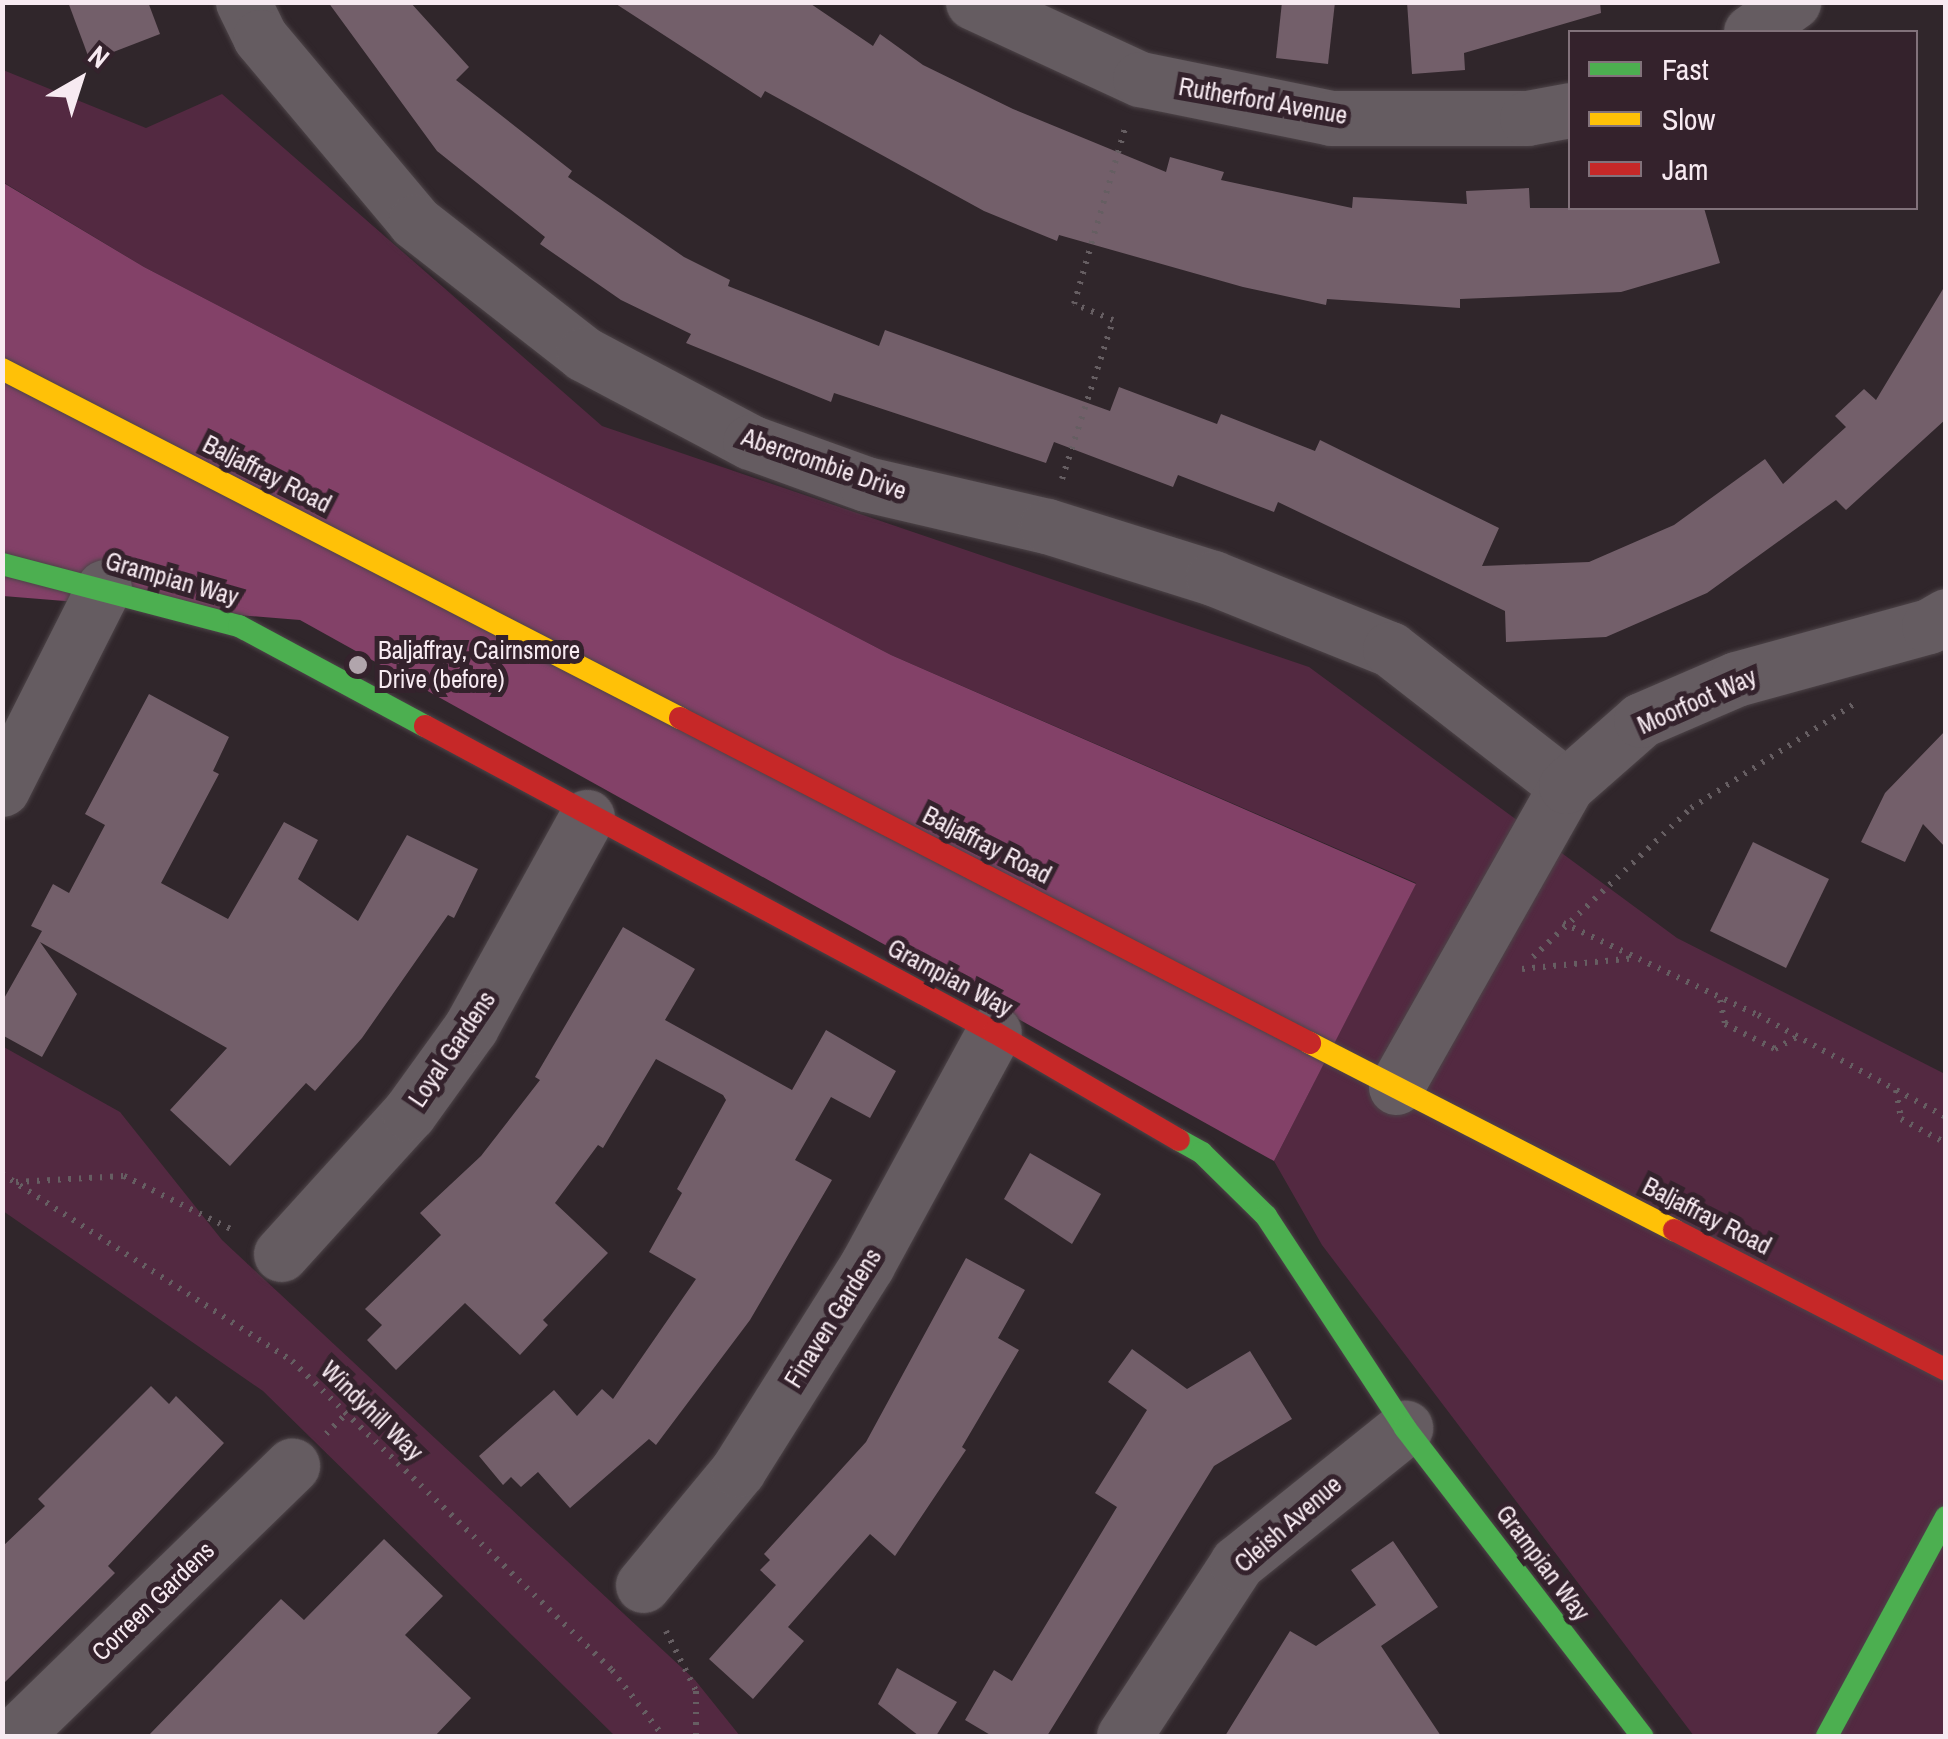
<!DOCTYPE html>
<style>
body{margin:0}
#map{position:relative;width:1948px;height:1739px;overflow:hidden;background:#30262b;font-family:"Archivo Narrow",sans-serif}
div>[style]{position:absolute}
.green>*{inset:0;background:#532941}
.forest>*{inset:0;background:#834168}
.building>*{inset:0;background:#735f6a}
.path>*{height:6px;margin-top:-3px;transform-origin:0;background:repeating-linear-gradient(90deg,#665e62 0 2.5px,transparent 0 10.5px)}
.roads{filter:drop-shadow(0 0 2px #4d4448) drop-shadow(0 0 2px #4d4448)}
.street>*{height:55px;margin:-27.5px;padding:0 27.5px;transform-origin:27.5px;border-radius:27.5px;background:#655c61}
.fast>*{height:22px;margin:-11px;padding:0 11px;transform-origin:11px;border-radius:11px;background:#4caf50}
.slow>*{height:22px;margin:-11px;padding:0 11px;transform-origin:11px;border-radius:11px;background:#ffc107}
.jam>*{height:22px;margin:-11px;padding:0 11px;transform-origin:11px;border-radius:11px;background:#c62828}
.dots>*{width:28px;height:28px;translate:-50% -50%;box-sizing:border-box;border:5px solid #34222c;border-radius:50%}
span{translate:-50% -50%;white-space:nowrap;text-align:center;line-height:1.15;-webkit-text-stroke:10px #34222c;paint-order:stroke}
.street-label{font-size:25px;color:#f7eaf1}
.poi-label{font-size:25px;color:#f7eaf1}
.left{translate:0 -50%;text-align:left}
.frame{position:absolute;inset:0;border:5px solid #f7eaf1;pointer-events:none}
.legend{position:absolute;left:1568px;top:30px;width:350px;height:180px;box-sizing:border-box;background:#34222c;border:2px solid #82727b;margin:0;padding:12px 18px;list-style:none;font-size:30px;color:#f7eaf1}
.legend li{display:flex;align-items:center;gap:20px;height:50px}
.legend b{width:50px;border:2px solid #82727b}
.north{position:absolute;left:30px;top:30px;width:100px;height:100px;-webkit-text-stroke:8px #34222c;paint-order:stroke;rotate:39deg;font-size:28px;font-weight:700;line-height:40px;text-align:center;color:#f7eaf1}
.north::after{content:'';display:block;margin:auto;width:35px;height:45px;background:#f7eaf1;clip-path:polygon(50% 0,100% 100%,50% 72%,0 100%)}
</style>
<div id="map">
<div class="green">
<i style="clip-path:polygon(3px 70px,146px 128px,222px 94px,602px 426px,1309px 667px,1677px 938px,1945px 1074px,1945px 1736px,1694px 1736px,1322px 1245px,1274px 1161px,1416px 883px,891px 655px,144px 267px,3px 182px)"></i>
<i style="clip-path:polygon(2px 1046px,120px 1112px,222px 1240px,695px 1680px,740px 1736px,615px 1736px,263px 1391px,3px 1211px)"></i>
</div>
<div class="forest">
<i style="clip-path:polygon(2px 182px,144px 267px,891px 655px,1416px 884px,1274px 1161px,300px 620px,3px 596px)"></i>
</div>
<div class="building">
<i style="clip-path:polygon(68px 2px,148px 2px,160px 34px,90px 61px)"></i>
<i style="clip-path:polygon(328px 2px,410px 2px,469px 67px,456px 80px,572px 171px,568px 177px,684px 257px,730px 280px,728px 286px,879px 346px,885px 330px,1110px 411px,1119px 387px,1217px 424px,1221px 414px,1315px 451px,1320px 440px,1499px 528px,1482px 566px,1589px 562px,1674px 525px,1765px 459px,1783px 484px,1846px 427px,1835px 416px,1864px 389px,1876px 400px,1946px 284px,1946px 419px,1846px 510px,1836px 500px,1707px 593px,1606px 637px,1506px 642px,1505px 611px,1278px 502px,1274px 512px,1178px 475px,1173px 487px,1054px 442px,1046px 463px,834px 393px,831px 402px,686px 343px,691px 334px,621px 300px,540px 244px,545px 237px,437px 151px)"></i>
<i style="clip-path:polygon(613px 2px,808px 2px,873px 46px,880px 34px,923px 65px,1013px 109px,1166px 172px,1170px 157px,1224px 172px,1221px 180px,1352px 208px,1353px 197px,1467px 204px,1466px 191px,1529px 188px,1530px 208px,1704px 208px,1720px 263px,1621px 292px,1460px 299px,1460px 308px,1327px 299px,1326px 305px,1243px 287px,1059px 235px,1057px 241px,984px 211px,765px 91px,761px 98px)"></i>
<i style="clip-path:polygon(1282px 2px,1335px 2px,1328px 64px,1276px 58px)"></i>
<i style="clip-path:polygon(1407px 2px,1600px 2px,1601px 13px,1464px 53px,1465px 70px,1412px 74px)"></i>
<i style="clip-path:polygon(149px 694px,229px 737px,213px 771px,219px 774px,161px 883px,228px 919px,284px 822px,318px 840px,298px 879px,358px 921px,407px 835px,478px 869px,454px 918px,448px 915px,362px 1038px,315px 1091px,306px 1083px,230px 1166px,170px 1110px,227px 1048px,40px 942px,77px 994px,42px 1057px,2px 1035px,2px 1002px,42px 931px,31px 926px,53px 884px,69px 893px,105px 825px,85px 814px)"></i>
<i style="clip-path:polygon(1946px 730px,1946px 848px,1923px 824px,1905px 862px,1861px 842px,1885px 793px)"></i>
<i style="clip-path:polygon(1753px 842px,1829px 879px,1786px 968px,1710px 931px)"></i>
<i style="clip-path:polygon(623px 927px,695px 969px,665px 1020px,792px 1090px,826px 1030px,896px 1071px,870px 1118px,831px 1097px,795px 1160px,832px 1180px,750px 1320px,656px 1445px,649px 1439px,570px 1508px,538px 1472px,521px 1487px,511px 1477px,503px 1485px,479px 1456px,554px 1390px,577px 1416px,602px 1389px,613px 1399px,696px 1279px,649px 1252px,682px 1193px,677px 1189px,726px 1100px,723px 1095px,656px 1059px,603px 1148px,598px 1145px,555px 1203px,608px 1253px,543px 1320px,548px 1325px,520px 1355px,465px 1303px,396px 1370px,367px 1340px,382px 1325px,365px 1309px,441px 1235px,420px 1213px,481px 1156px,540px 1080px,535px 1077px)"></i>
<i style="clip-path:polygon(1030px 1153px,1101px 1194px,1072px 1244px,1004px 1199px)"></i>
<i style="clip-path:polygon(966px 1258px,1025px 1290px,998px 1338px,1019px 1350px,962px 1447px,966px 1450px,895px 1556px,870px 1534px,788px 1627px,804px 1641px,753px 1699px,709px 1659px,776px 1585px,760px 1570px,770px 1560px,764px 1554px,866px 1442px)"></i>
<i style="clip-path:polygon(1132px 1349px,1187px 1389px,1250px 1351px,1292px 1419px,1214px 1466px,1047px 1736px,992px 1736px,965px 1720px,994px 1670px,1012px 1681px,1117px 1507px,1095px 1493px,1147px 1410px,1108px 1382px)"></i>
<i style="clip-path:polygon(151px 1386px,169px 1404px,176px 1396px,224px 1443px,108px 1566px,115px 1573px,2px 1685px,2px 1547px,45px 1506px,38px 1499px)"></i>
<i style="clip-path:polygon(384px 1539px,443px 1596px,405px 1635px,471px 1698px,435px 1736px,148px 1736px,281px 1599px,304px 1620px)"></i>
<i style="clip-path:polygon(1393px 1541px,1438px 1607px,1381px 1646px,1441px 1736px,1225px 1736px,1290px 1631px,1316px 1646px,1376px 1605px,1351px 1570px)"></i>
<i style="clip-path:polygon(897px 1668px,957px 1702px,936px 1736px,919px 1736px,878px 1704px)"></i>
</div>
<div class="path">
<i style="left:1062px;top:479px;width:167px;rotate:-72.2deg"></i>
<i style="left:1113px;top:320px;width:42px;rotate:-157.7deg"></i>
<i style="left:1074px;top:304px;width:183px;rotate:-73.8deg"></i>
<i style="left:1563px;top:923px;width:216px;rotate:25.3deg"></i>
<i style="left:1758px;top:1015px;width:214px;rotate:28.5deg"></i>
<i style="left:1533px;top:957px;width:217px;rotate:-43.3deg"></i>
<i style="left:1691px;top:808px;width:199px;rotate:-32.5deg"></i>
<i style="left:1522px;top:969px;width:115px;rotate:-5.5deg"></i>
<i style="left:1720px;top:1000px;width:25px;rotate:78deg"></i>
<i style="left:1725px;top:1024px;width:56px;rotate:26.6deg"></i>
<i style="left:1775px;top:1049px;width:26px;rotate:-29deg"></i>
<i style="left:1896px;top:1090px;width:29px;rotate:80deg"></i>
<i style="left:1901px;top:1119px;width:51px;rotate:28.1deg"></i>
<i style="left:2px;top:1174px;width:345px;rotate:32.8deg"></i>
<i style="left:292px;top:1361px;width:445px;rotate:44deg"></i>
<i style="left:612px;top:1670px;width:83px;rotate:52.3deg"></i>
<i style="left:16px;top:1182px;width:108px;rotate:-3.2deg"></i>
<i style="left:124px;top:1176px;width:124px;rotate:26.4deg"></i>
<i style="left:326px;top:1434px;width:28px;rotate:-45deg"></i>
<i style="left:666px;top:1631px;width:67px;rotate:63.4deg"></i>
<i style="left:696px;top:1691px;width:45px;rotate:90deg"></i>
</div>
<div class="roads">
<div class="street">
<i style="left:243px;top:2px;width:39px;rotate:64deg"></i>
<i style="left:260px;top:37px;width:241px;rotate:50deg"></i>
<i style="left:415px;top:222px;width:214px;rotate:38deg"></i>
<i style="left:584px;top:354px;width:188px;rotate:27.9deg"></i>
<i style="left:750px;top:442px;width:123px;rotate:19.9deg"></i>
<i style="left:866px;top:484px;width:186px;rotate:13.1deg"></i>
<i style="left:1047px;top:526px;width:174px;rotate:17.4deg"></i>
<i style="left:1213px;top:578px;width:191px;rotate:21.9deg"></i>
<i style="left:1390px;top:649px;width:223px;rotate:37.9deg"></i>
<i style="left:973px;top:2px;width:184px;rotate:24.8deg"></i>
<i style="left:1140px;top:79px;width:195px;rotate:11.5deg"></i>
<i style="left:1331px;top:118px;width:196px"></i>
<i style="left:1527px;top:118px;width:44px;rotate:-10.5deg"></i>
<i style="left:1751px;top:32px;width:52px;rotate:-35.5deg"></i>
<i style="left:2px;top:789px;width:226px;rotate:-63.2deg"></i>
<i style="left:1396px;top:1087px;width:346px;rotate:-60.5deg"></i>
<i style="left:1566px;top:786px;width:100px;rotate:-41.3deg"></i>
<i style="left:1641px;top:720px;width:103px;rotate:-23.3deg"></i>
<i style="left:1736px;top:679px;width:200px;rotate:-15.4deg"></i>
<i style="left:1929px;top:626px;width:20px;rotate:-30deg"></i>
<i style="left:281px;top:1254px;width:190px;rotate:-47.8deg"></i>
<i style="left:409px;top:1113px;width:106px;rotate:-54.2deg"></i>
<i style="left:471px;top:1027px;width:240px;rotate:-61.1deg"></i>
<i style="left:643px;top:1585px;width:149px;rotate:-50.4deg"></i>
<i style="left:738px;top:1470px;width:242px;rotate:-57.8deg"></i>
<i style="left:867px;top:1265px;width:265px;rotate:-61.4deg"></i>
<i style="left:14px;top:1736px;width:388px;rotate:-44.2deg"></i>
<i style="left:1124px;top:1736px;width:207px;rotate:-56.8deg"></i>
<i style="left:1237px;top:1563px;width:216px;rotate:-38.8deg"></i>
</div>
<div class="fast">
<i style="left:2px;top:564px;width:245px;rotate:14.7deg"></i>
<i style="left:239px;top:626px;width:211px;rotate:28.3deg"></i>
<i style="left:1179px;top:1140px;width:26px;rotate:29deg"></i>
<i style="left:1202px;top:1153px;width:90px;rotate:44.5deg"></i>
<i style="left:1266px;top:1216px;width:254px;rotate:56.7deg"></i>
<i style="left:1405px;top:1428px;width:389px;rotate:52.4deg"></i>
<i style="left:1827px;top:1736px;width:249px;rotate:-61.5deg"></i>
</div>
<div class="slow">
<i style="left:2px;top:369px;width:763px;rotate:27.24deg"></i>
<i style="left:1310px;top:1043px;width:409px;rotate:27.2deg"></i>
</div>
<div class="jam">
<i style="left:680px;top:718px;width:709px;rotate:27.29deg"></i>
<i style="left:425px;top:726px;width:646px;rotate:28.27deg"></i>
<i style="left:994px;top:1032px;width:214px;rotate:30.3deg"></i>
<i style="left:1674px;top:1230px;width:306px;rotate:27.2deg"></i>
</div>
</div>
<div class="dots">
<i style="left:358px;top:665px;background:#b1a5ac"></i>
</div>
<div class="street-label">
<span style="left:1263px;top:101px;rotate:10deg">Rutherford Avenue</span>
<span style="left:824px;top:464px;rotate:19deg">Abercrombie Drive</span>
<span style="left:267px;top:474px;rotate:27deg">Baljaffray Road</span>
<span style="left:172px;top:579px;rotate:16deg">Grampian Way</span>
<span style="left:1697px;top:701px;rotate:-24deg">Moorfoot Way</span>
<span style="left:987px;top:845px;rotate:27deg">Baljaffray Road</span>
<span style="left:950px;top:978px;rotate:28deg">Grampian Way</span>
<span style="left:452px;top:1049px;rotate:-56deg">Loyal Gardens</span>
<span style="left:1707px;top:1216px;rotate:27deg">Baljaffray Road</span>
<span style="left:833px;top:1318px;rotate:-58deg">Finaven Gardens</span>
<span style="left:372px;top:1411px;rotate:44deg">Windyhill Way</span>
<span style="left:1288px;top:1524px;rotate:-41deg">Cleish Avenue</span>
<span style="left:1543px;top:1563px;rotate:53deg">Grampian Way</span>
<span style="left:153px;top:1601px;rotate:-44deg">Correen Gardens</span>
</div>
<div class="poi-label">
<span class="left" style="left:378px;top:665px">Baljaffray, Cairnsmore<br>Drive (before)</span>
</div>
<div class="frame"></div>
<ul class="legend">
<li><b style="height:12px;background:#4caf50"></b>Fast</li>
<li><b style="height:12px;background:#ffc107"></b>Slow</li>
<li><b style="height:12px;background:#c62828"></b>Jam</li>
</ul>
<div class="north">N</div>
</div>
